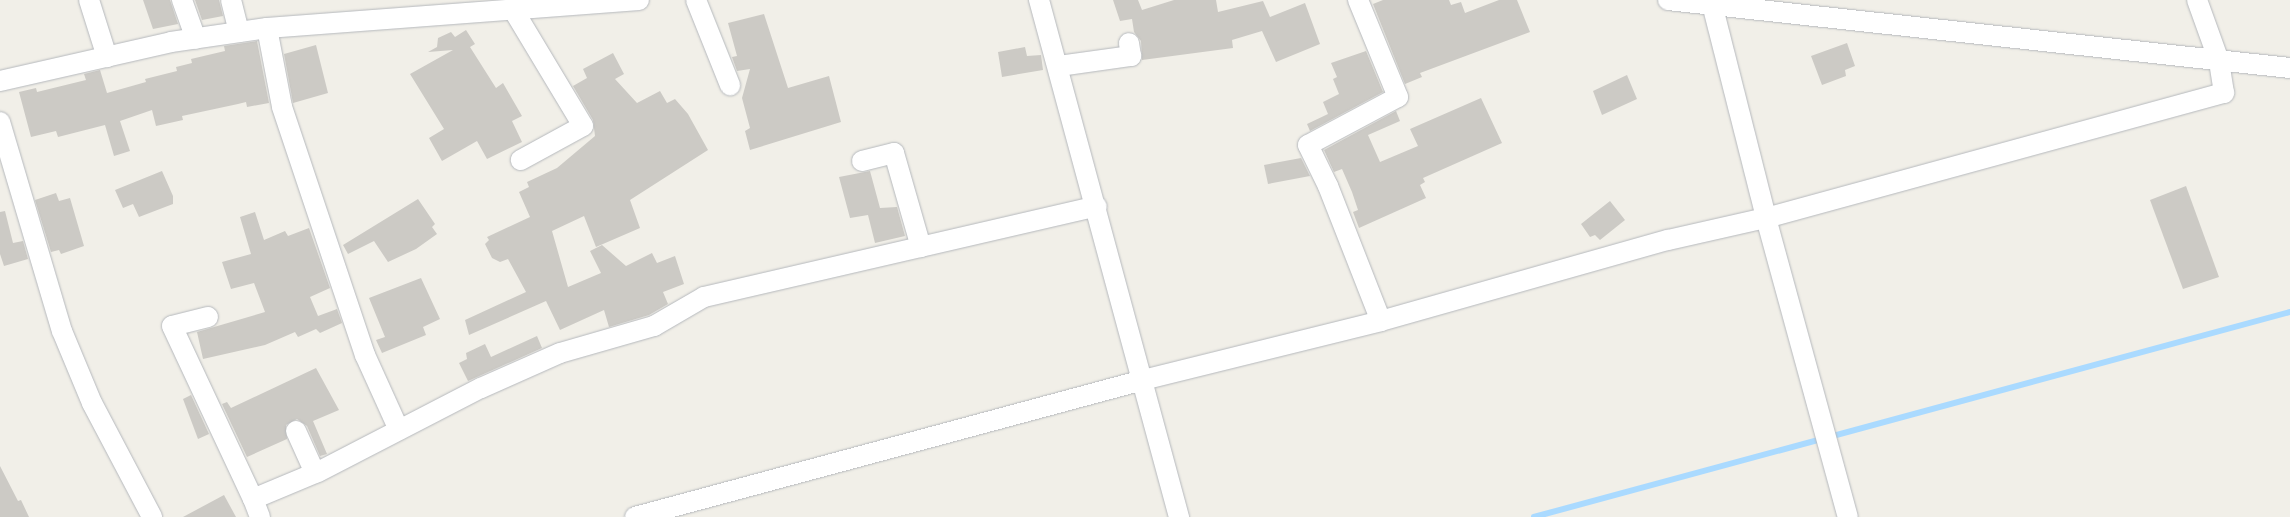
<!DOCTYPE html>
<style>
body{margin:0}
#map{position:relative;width:2290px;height:517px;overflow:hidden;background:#f1efe8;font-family:Poppins,sans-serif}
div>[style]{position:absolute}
.stream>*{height:5.5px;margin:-2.75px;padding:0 2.75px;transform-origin:2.75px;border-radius:2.75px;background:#aadaff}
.building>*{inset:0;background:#cccac5}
.roads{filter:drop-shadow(0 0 1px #b5b8bc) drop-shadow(0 0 1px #b5b8bc)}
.minor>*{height:20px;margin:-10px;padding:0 10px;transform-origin:10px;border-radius:10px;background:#fff}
span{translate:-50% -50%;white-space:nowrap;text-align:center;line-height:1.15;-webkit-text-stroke:4px #fff;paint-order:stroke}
</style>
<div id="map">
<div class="stream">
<i style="left:1534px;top:517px;width:783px;rotate:-15.17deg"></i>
</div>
<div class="building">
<i style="clip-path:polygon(143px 0,170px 0,178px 24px,153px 29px)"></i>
<i style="clip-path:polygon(195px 0,219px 0,223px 16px,202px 20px)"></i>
<i style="clip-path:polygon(1113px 0,1138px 0,1142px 10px,1174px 0,1216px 0,1218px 12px,1263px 1px,1270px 17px,1305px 3px,1320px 44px,1276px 62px,1262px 31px,1232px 40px,1233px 48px,1142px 60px,1141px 41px,1134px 32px,1132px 19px,1120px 21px)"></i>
<i style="clip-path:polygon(1383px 0,1449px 0,1451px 5px,1461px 2px,1465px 13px,1499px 0,1517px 0,1530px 32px,1420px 73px,1422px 77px,1405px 84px,1373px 4px)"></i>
<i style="clip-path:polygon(764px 14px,788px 88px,829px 76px,841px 122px,750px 150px,745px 131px,750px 128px,742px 98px,750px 69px,737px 71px,732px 57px,737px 56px,728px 23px)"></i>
<i style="clip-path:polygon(466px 30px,475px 44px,470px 47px,496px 88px,503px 83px,522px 116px,512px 121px,522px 142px,487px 159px,477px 141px,442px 161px,429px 138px,444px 129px,410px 74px,453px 50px,428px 52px,437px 47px,438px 38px,451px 32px,455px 37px)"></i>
<i style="clip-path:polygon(257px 41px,269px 103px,247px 107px,246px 102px,238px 104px,182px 116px,183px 120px,156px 126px,152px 110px,120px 121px,130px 151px,114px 156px,105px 125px,58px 137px,56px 131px,31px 137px,19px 92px,36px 88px,37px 92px,86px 80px,84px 74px,100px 70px,107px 93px,146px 82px,145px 79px,177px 71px,176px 67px,192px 63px,191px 59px,225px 51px,224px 46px)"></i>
<i style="clip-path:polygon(1847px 43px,1855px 66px,1845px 70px,1846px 76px,1822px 85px,1811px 56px)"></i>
<i style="clip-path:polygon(316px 45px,328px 93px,293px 103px,284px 54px)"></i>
<i style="clip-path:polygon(1025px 47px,1027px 56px,1041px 55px,1043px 70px,1002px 77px,998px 52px)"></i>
<i style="clip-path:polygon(1366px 51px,1383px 92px,1310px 131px,1307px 124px,1328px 114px,1323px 102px,1339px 94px,1333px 79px,1337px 77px,1331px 63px)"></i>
<i style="clip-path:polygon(613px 53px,624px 74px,615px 79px,637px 103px,660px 91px,667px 103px,675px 99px,688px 114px,708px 150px,630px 200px,640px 228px,596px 247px,584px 216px,552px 231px,568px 287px,601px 273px,590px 251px,602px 245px,626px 266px,652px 253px,657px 263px,675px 256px,684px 284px,663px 292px,668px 304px,649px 315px,609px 327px,604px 310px,560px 330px,546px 301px,469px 335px,465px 320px,526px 292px,508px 259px,500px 262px,492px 258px,485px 244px,489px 240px,487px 237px,530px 217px,519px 192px,529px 187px,527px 182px,557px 168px,595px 136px,593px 120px,573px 86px,587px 78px,583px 69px)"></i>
<i style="clip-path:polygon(1627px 75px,1637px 99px,1602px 115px,1593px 91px)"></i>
<i style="clip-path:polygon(1481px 98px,1502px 143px,1423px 178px,1425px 182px,1420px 185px,1426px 198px,1359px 228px,1353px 212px,1358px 210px,1352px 192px,1342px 169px,1334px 172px,1324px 150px,1396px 111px,1400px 121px,1368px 135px,1380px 162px,1418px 146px,1410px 129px)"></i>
<i style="clip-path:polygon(1301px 158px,1310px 176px,1268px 184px,1264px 165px)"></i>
<i style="clip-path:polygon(162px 171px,173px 196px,173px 204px,139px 217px,133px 204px,123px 208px,115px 190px)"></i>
<i style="clip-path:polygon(870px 171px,880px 208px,897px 207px,905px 236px,875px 243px,868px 215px,850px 218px,839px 177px)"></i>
<i style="clip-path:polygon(2186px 186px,2219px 277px,2183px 289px,2150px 200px)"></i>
<i style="clip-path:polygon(56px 193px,59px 201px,70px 198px,84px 246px,61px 254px,59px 250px,51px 252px,35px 200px)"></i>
<i style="clip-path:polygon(418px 199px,435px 224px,432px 227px,437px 234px,416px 249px,388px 262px,374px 241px,348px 254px,343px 245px)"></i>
<i style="clip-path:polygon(1610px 201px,1625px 220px,1600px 240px,1595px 235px,1590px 237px,1581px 224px)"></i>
<i style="clip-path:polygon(5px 211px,13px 243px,23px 241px,28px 259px,4px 266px,0 254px,0 212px)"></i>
<i style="clip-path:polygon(255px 212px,264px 240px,285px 231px,288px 236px,309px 228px,330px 288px,310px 297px,318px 316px,337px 309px,342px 323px,320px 333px,316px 329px,298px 337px,295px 332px,265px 345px,203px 359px,197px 332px,265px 312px,254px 283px,231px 289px,222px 262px,251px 254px,240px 217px)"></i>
<i style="clip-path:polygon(421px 278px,440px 319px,423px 327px,426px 335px,382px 353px,376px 340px,385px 337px,369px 298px)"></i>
<i style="clip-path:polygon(537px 336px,542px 348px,468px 381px,459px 363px,467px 359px,466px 353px,485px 344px,491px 357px)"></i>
<i style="clip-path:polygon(316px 368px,339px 410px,313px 421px,327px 454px,320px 456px,307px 426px,297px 419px,286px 425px,287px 439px,247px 457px,222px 404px,227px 402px,231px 408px)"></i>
<i style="clip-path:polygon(191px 395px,209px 434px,198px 439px,183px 399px)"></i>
<i style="clip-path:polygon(0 466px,18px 501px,21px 500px,29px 517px,0 517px)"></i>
<i style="clip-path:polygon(224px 495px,236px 517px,183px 517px)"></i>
</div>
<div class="roads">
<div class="minor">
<i style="left:89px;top:0;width:60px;rotate:72.5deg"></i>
<i style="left:182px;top:0;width:41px;rotate:70.3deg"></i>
<i style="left:231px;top:0;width:33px;rotate:76deg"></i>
<i style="left:696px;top:0;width:92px;rotate:68.2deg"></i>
<i style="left:1039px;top:0;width:536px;rotate:74.85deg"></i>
<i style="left:1358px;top:0;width:105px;rotate:67.6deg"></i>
<i style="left:1398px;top:97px;width:102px;rotate:151.9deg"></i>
<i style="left:1308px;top:145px;width:46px;rotate:64deg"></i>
<i style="left:1328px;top:186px;width:145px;rotate:68.6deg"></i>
<i style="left:1668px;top:0;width:626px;rotate:6.24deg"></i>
<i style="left:1711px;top:0;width:225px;rotate:75.8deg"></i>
<i style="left:1766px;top:218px;width:310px;rotate:74.7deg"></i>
<i style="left:514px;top:11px;width:134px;rotate:59deg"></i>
<i style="left:583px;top:126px;width:71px;rotate:151.3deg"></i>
<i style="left:267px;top:28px;width:80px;rotate:79.2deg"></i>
<i style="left:282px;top:107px;width:262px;rotate:71.5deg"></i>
<i style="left:365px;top:355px;width:82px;rotate:65.6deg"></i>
<i style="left:1059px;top:66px;width:73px;rotate:-7.9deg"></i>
<i style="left:1131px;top:56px;width:13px;rotate:-99deg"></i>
<i style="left:0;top:81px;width:175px;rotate:-12.8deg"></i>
<i style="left:171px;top:42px;width:97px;rotate:-8.3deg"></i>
<i style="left:267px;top:28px;width:373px;rotate:-4.3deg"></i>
<i style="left:0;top:122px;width:218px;rotate:73.5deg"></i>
<i style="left:62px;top:331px;width:78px;rotate:67.4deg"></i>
<i style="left:92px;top:403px;width:129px;rotate:62.2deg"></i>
<i style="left:862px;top:161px;width:33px;rotate:-14deg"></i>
<i style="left:894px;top:153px;width:98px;rotate:74deg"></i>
<i style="left:208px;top:317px;width:37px;rotate:166deg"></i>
<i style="left:172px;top:326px;width:191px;rotate:64.9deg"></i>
<i style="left:296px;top:431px;width:46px;rotate:65.7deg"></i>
<i style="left:260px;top:517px;width:19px;rotate:-111deg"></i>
<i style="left:253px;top:499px;width:70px;rotate:-22.6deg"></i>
<i style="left:318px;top:472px;width:183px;rotate:-27.3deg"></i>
<i style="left:481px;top:388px;width:86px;rotate:-23.9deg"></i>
<i style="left:560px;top:353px;width:98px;rotate:-16deg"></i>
<i style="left:654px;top:326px;width:58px;rotate:-30.1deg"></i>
<i style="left:704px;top:297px;width:403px;rotate:-13deg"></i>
<i style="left:635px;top:517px;width:526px;rotate:-15.09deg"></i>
<i style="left:1143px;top:380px;width:245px;rotate:-13.9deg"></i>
<i style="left:1381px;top:321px;width:298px;rotate:-15.8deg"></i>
<i style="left:1668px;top:240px;width:100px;rotate:-12.7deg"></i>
<i style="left:1766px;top:218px;width:475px;rotate:-15.3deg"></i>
<i style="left:2224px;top:93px;width:32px;rotate:-99deg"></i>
<i style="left:2219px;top:61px;width:65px;rotate:-109.8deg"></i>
</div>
</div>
</div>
